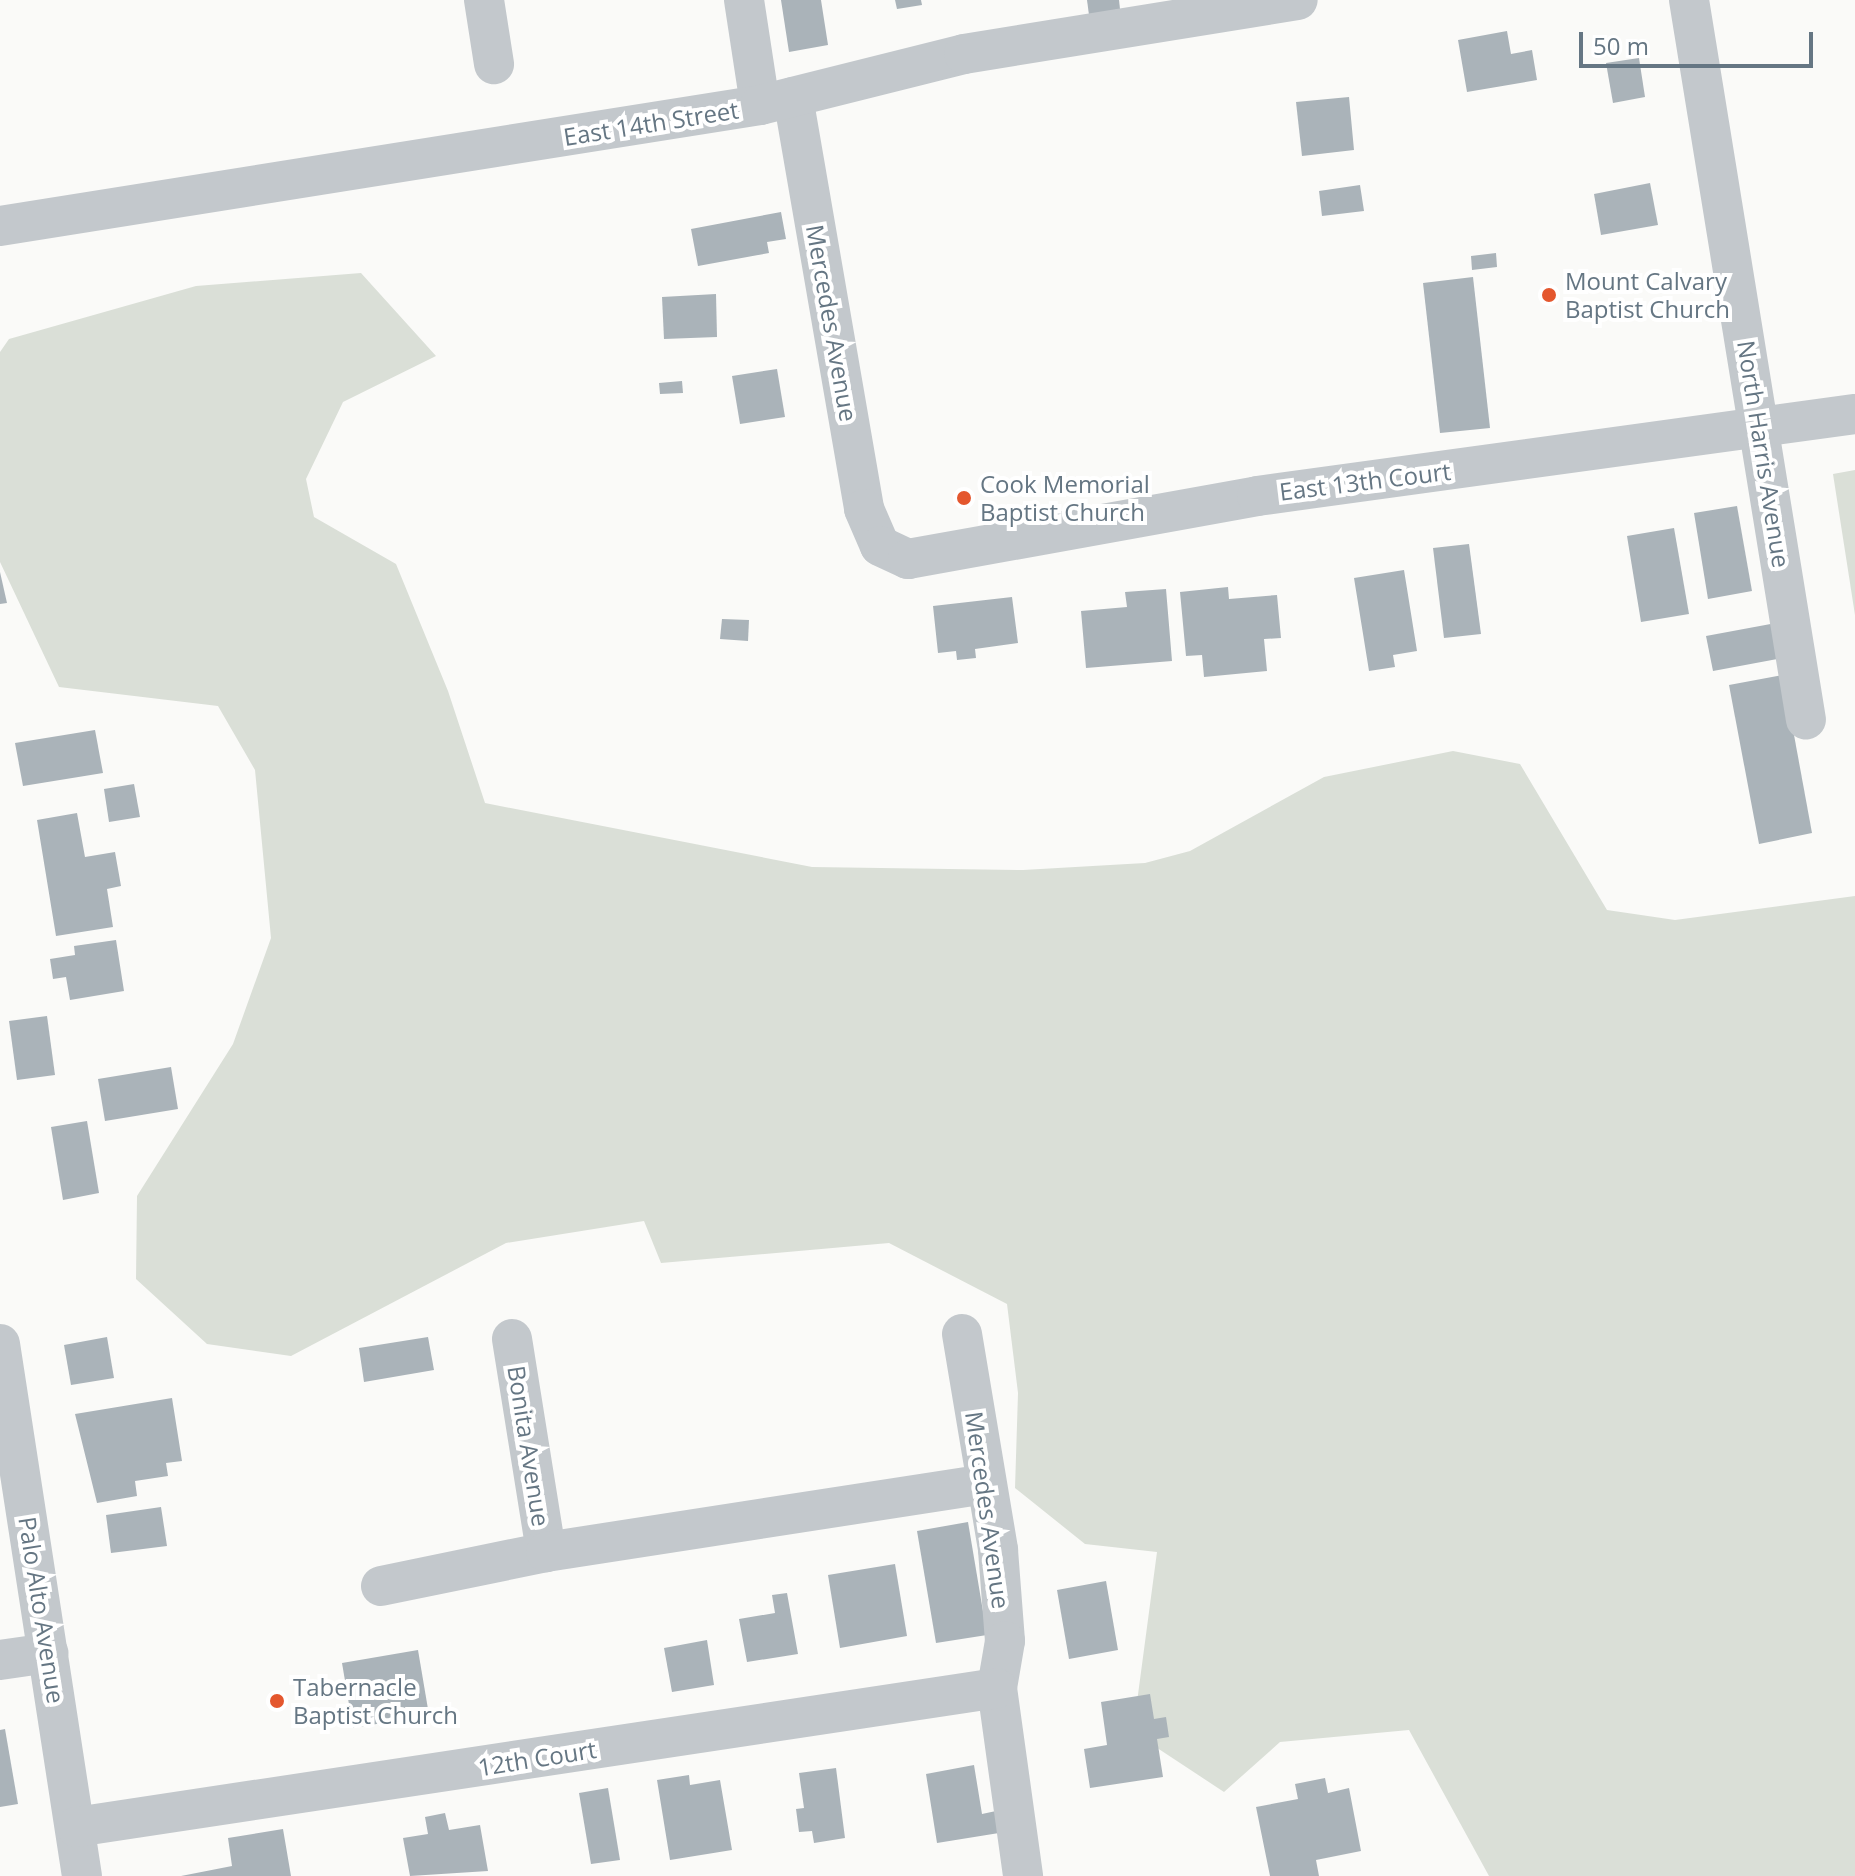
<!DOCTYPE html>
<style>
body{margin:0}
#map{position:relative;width:1855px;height:1876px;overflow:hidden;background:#fafaf8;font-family:"Open Sans",sans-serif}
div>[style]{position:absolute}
.green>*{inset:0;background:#dadfd7}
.building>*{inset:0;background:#aab3b9}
.minor>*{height:40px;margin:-20px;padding:0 20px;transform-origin:20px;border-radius:20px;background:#c3c8cc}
.dots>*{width:22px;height:22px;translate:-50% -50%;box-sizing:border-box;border:4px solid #fff;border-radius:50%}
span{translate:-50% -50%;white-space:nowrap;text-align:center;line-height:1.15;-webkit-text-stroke:8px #fff;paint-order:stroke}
.street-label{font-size:24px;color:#657683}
.poi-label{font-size:24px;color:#657683}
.left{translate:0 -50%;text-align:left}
.scale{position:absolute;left:1579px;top:32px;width:234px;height:36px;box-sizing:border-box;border:4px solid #657683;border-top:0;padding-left:10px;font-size:24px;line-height:28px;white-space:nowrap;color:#657683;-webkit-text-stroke:6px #fff;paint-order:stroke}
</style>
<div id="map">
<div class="green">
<i style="clip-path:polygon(361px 273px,436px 356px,343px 402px,306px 479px,314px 517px,396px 564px,448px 691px,485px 803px,812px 867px,1023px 870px,1145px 863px,1190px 851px,1324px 777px,1453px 751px,1520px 764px,1607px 910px,1675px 920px,1855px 896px,1855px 1876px,1489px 1876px,1409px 1730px,1280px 1742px,1224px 1792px,1133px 1732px,1157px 1552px,1085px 1544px,1015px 1488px,1018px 1393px,1007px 1304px,889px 1243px,661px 1263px,644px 1221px,506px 1243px,291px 1356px,207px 1344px,136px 1279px,137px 1196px,233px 1044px,271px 938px,255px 770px,218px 706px,59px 687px,0 562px,0 352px,9px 339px,196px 286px)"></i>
<i style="clip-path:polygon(1855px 470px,1855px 615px,1833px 474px)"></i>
</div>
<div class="building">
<i style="clip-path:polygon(781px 0,821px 0,828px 45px,789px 52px)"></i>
<i style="clip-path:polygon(895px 0,921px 0,922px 5px,897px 9px)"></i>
<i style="clip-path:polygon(1087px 0,1119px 0,1120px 9px,1089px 15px)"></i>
<i style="clip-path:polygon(1507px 31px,1511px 54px,1532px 50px,1537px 80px,1467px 92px,1458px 40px)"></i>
<i style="clip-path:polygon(1639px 58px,1645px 97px,1613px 103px,1606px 63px)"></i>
<i style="clip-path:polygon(1349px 97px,1354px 150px,1302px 156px,1296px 102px)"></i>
<i style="clip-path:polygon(1650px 183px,1658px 225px,1601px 235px,1594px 194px)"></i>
<i style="clip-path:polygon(1360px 185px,1364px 211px,1322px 216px,1319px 191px)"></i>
<i style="clip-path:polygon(781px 212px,786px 239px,767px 242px,769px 253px,698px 266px,691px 229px)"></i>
<i style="clip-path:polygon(1496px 253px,1497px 267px,1472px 270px,1471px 256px)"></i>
<i style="clip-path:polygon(1473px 277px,1490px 428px,1440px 433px,1423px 283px)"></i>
<i style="clip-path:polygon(716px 294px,717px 337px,664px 339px,662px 297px)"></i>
<i style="clip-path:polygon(777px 369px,785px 417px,740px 424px,732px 376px)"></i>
<i style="clip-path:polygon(682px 381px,683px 393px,660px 394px,659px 383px)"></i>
<i style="clip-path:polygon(1737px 506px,1752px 591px,1708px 599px,1694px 513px)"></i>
<i style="clip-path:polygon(1674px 528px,1689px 614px,1641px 622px,1627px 536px)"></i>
<i style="clip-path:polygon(1469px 544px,1481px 634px,1444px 638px,1433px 548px)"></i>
<i style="clip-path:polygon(1404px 570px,1417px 651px,1393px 655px,1395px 667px,1369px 671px,1354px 578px)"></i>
<i style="clip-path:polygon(0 572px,7px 603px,0 604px)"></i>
<i style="clip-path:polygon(1228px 587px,1229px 599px,1277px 595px,1281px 638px,1264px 639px,1267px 671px,1204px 677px,1202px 655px,1186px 656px,1180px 592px)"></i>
<i style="clip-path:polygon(1166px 589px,1172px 661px,1086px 668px,1081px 611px,1127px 607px,1125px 592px)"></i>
<i style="clip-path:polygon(1012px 597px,1018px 643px,975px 649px,976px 658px,957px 660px,956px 651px,938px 653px,933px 606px)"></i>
<i style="clip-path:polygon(722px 619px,749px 620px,748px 641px,720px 639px)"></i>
<i style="clip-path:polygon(1776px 623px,1782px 658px,1713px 671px,1706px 636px)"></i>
<i style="clip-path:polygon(1783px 675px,1812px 833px,1759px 844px,1729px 685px)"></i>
<i style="clip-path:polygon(95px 730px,103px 773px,23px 786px,15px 743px)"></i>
<i style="clip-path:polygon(134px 784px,140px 817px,109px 822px,104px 789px)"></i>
<i style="clip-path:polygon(77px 813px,85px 857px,115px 852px,121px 886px,107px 889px,113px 927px,56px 936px,37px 820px)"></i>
<i style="clip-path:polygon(116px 940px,124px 991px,70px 1000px,66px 977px,53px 979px,50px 959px,75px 955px,74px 946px)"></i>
<i style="clip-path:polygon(47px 1016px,55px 1075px,17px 1080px,9px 1021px)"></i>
<i style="clip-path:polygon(171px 1067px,178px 1109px,105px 1121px,98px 1079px)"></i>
<i style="clip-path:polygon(87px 1121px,99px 1193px,63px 1200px,51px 1127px)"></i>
<i style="clip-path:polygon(107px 1337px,114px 1378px,71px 1385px,64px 1345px)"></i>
<i style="clip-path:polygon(428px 1337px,434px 1370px,364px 1382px,359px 1348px)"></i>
<i style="clip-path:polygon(172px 1398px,182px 1461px,166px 1463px,168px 1476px,135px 1481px,137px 1496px,97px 1503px,75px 1414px)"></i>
<i style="clip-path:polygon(161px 1507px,167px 1546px,111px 1553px,106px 1515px)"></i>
<i style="clip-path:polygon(968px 1522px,987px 1635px,936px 1643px,917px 1531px)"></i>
<i style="clip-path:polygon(895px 1564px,907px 1636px,840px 1648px,828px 1575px)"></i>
<i style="clip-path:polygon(1106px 1581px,1118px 1650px,1069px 1659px,1057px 1590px)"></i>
<i style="clip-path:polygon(787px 1593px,798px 1654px,747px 1662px,739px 1619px,775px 1613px,772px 1595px)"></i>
<i style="clip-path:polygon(707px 1640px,714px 1685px,672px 1692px,664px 1648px)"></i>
<i style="clip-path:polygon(418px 1650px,429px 1715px,353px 1728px,342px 1663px)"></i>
<i style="clip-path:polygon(1150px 1694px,1154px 1719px,1166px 1717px,1169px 1737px,1157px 1739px,1163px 1777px,1090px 1788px,1084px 1749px,1107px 1745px,1101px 1702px)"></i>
<i style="clip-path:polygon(5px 1729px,18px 1804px,0 1807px,0 1730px)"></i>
<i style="clip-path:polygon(974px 1765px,982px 1814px,996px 1811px,999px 1833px,937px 1843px,926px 1774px)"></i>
<i style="clip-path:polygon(836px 1768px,845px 1838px,814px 1843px,812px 1831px,799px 1832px,796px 1809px,804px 1808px,799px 1773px)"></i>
<i style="clip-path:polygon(689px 1775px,690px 1785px,720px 1780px,732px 1850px,670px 1860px,657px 1780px)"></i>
<i style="clip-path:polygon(1325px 1778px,1328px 1793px,1349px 1788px,1361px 1851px,1316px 1860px,1319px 1876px,1270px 1876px,1256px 1807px,1298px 1799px,1295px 1784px)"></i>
<i style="clip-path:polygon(608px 1788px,620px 1860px,591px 1864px,579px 1793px)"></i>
<i style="clip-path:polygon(445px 1813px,449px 1830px,480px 1825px,488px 1871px,410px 1876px,403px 1838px,428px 1834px,425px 1817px)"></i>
<i style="clip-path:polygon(283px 1829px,291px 1876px,181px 1876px,232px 1866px,228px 1838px)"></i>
</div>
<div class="minor">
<i style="left:484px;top:0;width:65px;rotate:81.1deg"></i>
<i style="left:744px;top:0;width:106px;rotate:81.3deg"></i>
<i style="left:1689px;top:0;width:729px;rotate:80.77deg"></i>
<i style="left:793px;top:97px;width:418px;rotate:80.2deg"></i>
<i style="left:864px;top:509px;width:40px;rotate:66.6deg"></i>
<i style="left:880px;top:546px;width:31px;rotate:25deg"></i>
<i style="left:908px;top:559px;width:355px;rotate:-10.2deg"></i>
<i style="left:1257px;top:496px;width:604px;rotate:-7.81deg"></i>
<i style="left:0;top:226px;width:770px;rotate:-9.05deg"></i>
<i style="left:760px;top:105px;width:210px;rotate:-14deg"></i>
<i style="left:964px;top:54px;width:338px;rotate:-9.2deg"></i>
<i style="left:962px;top:1334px;width:219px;rotate:80.5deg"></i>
<i style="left:998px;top:1550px;width:91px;rotate:85.6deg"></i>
<i style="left:1005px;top:1641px;width:48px;rotate:99.7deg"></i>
<i style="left:997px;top:1688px;width:190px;rotate:82.1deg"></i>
<i style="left:512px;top:1339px;width:216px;rotate:80.9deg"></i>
<i style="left:0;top:1344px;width:538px;rotate:81.24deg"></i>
<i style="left:381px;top:1586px;width:168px;rotate:-11.6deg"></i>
<i style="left:546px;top:1552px;width:445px;rotate:-8.8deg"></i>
<i style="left:0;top:1660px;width:49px;rotate:-8.3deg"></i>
<i style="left:76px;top:1827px;width:931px;rotate:-8.58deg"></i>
</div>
<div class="dots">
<i style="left:1549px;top:295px;background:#e4572e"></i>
<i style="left:964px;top:498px;background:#e4572e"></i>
<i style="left:277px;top:1701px;background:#e4572e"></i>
</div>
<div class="street-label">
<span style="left:651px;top:123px;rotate:-9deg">East 14th Street</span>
<span style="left:832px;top:323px;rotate:80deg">Mercedes Avenue</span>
<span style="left:1764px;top:454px;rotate:81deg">North Harris Avenue</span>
<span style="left:1365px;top:481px;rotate:-7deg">East 13th Court</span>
<span style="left:529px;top:1446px;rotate:81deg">Bonita Avenue</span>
<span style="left:988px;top:1510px;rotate:82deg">Mercedes Avenue</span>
<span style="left:42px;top:1610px;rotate:81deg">Palo Alto Avenue</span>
<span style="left:537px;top:1758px;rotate:-9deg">12th Court</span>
</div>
<div class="poi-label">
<span class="left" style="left:1565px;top:295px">Mount Calvary<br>Baptist Church</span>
<span class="left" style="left:980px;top:498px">Cook Memorial<br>Baptist Church</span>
<span class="left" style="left:293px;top:1701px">Tabernacle<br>Baptist Church</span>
</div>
<div class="scale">50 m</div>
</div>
